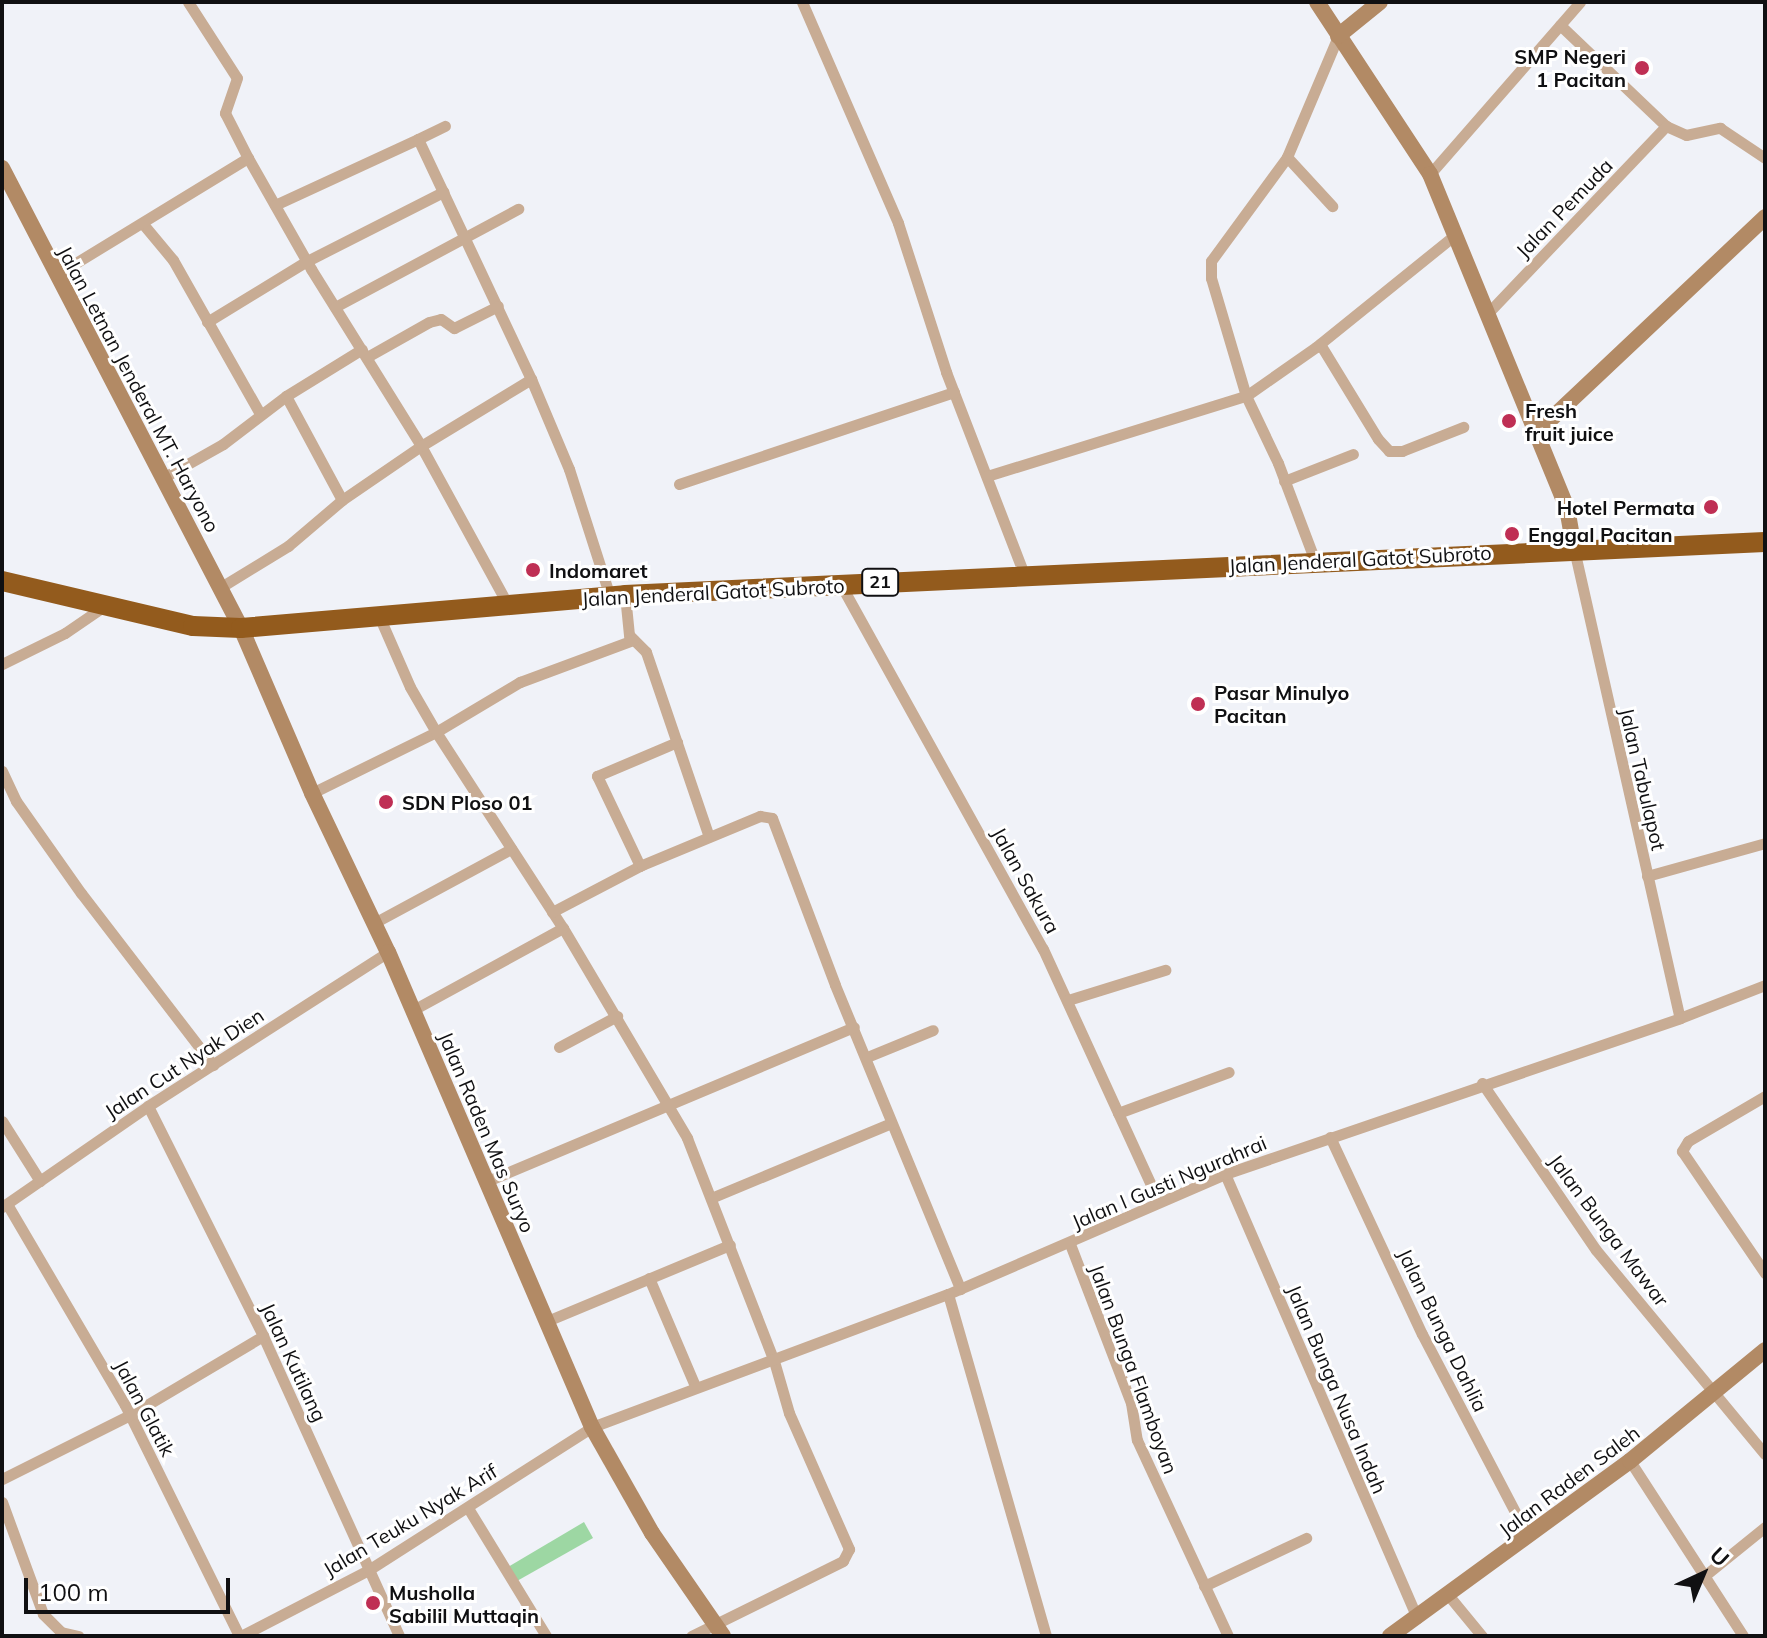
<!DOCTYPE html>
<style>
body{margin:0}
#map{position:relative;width:1767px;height:1638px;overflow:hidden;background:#f0f2f8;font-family:Mulish,sans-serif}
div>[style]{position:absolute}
.green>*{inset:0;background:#9dd7a3}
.street>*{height:11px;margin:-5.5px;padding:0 5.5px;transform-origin:5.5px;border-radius:5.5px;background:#c8ac94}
.secondary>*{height:16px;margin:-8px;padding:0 8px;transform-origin:8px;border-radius:8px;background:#b28a65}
.highway>*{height:20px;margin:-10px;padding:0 10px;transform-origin:10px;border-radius:10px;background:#935b1d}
.dots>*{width:22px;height:22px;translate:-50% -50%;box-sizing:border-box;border:4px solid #fff;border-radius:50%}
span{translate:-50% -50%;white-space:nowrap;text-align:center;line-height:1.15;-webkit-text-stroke:6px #fff;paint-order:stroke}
.shield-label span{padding:2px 6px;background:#fff;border:2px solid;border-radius:6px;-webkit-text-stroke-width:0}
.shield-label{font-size:18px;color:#101012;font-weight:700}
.poi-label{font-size:20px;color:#101012;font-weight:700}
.right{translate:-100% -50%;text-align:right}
.left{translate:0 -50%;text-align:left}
.street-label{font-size:20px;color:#101012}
.frame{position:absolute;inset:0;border:4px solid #101012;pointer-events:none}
.north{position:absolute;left:1663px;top:1534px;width:80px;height:80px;-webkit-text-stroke:6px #fff;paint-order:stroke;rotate:44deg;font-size:22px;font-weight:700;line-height:32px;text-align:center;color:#101012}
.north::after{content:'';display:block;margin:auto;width:28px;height:36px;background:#101012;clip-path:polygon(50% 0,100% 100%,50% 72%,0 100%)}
.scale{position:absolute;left:24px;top:1578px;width:206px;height:36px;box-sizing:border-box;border:4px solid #101012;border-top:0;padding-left:10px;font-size:24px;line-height:28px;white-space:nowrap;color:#101012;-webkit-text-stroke:6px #fff;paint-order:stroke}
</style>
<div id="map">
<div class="green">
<i style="clip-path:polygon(584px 1522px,593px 1538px,517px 1581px,508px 1567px)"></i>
</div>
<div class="street">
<i style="left:188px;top:2px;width:90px;rotate:57.2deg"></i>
<i style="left:237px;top:78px;width:37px;rotate:109deg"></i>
<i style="left:225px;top:113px;width:51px;rotate:62.9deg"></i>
<i style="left:248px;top:158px;width:128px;rotate:60.4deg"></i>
<i style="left:311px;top:269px;width:208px;rotate:58.1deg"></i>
<i style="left:421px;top:446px;width:181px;rotate:61.3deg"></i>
<i style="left:802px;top:2px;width:241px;rotate:66.5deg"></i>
<i style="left:898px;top:223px;width:157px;rotate:72.1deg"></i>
<i style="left:946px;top:372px;width:217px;rotate:68.9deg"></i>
<i style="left:1560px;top:25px;width:146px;rotate:43.6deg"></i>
<i style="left:1666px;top:126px;width:22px;rotate:24deg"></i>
<i style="left:1686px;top:135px;width:35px;rotate:-12deg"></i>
<i style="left:1720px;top:128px;width:54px;rotate:33.7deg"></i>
<i style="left:418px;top:139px;width:30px;rotate:-26deg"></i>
<i style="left:1287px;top:157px;width:67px;rotate:47.4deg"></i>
<i style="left:1430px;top:174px;width:228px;rotate:-48.9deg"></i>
<i style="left:275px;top:205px;width:157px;rotate:-24.8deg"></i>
<i style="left:418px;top:139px;width:59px;rotate:64.7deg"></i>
<i style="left:143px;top:224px;width:47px;rotate:50.2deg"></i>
<i style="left:173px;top:260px;width:177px;rotate:60.5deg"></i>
<i style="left:56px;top:275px;width:225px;rotate:-31.4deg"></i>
<i style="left:335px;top:307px;width:208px;rotate:-28.2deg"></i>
<i style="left:1487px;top:314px;width:260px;rotate:-46.4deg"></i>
<i style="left:207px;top:322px;width:117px;rotate:-31.4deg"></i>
<i style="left:307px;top:261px;width:153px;rotate:-26.9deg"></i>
<i style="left:443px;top:192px;width:207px;rotate:64.8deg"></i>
<i style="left:531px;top:379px;width:98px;rotate:67.1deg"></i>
<i style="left:569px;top:469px;width:134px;rotate:72.2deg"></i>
<i style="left:1320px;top:344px;width:111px;rotate:58.6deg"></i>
<i style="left:1378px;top:439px;width:16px;rotate:47deg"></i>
<i style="left:1389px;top:451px;width:13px"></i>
<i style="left:1402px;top:451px;width:66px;rotate:-21.5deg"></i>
<i style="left:367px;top:357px;width:71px;rotate:-29.4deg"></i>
<i style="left:429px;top:322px;width:12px;rotate:-14deg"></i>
<i style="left:441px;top:319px;width:16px;rotate:35deg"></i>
<i style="left:454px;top:328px;width:49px;rotate:-26.6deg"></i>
<i style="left:286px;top:396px;width:118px;rotate:61.7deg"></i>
<i style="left:987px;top:476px;width:271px;rotate:-17.2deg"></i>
<i style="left:1246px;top:396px;width:85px;rotate:-35deg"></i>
<i style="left:1316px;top:347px;width:180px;rotate:-38.9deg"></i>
<i style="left:161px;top:479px;width:71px;rotate:-29.4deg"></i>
<i style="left:223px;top:444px;width:79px;rotate:-37.3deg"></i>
<i style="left:286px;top:396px;width:89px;rotate:-31.7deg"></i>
<i style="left:1284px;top:481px;width:74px;rotate:-21.4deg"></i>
<i style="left:679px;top:484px;width:290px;rotate:-18.5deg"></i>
<i style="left:1574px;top:549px;width:481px;rotate:77.3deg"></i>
<i style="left:1315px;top:561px;width:105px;rotate:-110.7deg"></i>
<i style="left:1278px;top:463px;width:74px;rotate:-115.5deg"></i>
<i style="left:1246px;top:396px;width:123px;rotate:-106.5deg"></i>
<i style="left:1211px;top:278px;width:17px;rotate:-90deg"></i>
<i style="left:1211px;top:261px;width:129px;rotate:-53.8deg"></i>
<i style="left:1287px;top:157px;width:131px;rotate:-67.1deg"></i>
<i style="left:841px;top:585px;width:416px;rotate:61deg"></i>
<i style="left:1043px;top:949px;width:278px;rotate:65.4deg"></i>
<i style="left:221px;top:587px;width:79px;rotate:-31.5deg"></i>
<i style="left:288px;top:546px;width:71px;rotate:-40.4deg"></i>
<i style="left:342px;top:500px;width:96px;rotate:-34.4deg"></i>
<i style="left:421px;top:446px;width:129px;rotate:-31.3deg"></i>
<i style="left:625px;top:595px;width:40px;rotate:84.3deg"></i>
<i style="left:629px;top:635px;width:24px;rotate:45deg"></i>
<i style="left:646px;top:652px;width:195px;rotate:71.2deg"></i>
<i style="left:379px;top:616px;width:77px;rotate:66.4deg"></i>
<i style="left:410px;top:687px;width:52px;rotate:60deg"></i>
<i style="left:436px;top:732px;width:234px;rotate:57.1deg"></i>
<i style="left:563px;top:928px;width:244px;rotate:59.4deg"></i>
<i style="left:687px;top:1138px;width:239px;rotate:68.7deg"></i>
<i style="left:774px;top:1361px;width:54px;rotate:73.9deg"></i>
<i style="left:789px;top:1413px;width:149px;rotate:66.2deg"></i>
<i style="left:849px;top:1549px;width:13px;rotate:117deg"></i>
<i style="left:843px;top:1561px;width:169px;rotate:153.7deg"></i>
<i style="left:2px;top:664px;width:70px;rotate:-26.2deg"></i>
<i style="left:65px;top:633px;width:46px;rotate:-34.4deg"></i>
<i style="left:2px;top:771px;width:33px;rotate:65deg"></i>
<i style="left:16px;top:801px;width:113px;rotate:54.8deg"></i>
<i style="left:81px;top:893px;width:217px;rotate:52.5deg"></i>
<i style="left:312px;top:793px;width:138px;rotate:-26.2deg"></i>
<i style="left:436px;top:732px;width:98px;rotate:-30.8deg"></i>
<i style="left:520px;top:682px;width:121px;rotate:-20.4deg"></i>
<i style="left:640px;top:866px;width:100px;rotate:-115.5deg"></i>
<i style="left:597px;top:776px;width:87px;rotate:-23deg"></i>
<i style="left:1647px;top:876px;width:123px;rotate:-15.6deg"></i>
<i style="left:552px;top:912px;width:102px;rotate:-27.6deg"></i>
<i style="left:642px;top:865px;width:128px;rotate:-22.6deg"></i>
<i style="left:760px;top:816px;width:12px;rotate:9deg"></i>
<i style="left:772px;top:818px;width:178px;rotate:69.3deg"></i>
<i style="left:835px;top:985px;width:329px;rotate:67.6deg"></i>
<i style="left:374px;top:923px;width:156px;rotate:-28.4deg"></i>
<i style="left:1068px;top:1000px;width:102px;rotate:-17.2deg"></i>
<i style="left:413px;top:1010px;width:171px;rotate:-28.7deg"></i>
<i style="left:559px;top:1047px;width:66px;rotate:-28.1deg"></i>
<i style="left:867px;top:1057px;width:71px;rotate:-22.2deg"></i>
<i style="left:1482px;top:1083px;width:202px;rotate:55.7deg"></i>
<i style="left:1596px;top:1250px;width:265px;rotate:50.4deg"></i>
<i style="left:1765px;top:1096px;width:89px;rotate:149.7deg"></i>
<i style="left:1688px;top:1141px;width:12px;rotate:121deg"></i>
<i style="left:1682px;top:1151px;width:148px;rotate:55.8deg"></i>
<i style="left:148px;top:1106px;width:257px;rotate:63.4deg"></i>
<i style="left:263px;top:1336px;width:329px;rotate:65.6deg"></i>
<i style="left:1118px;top:1113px;width:118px;rotate:-20.3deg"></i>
<i style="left:2px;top:1121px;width:71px;rotate:57.7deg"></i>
<i style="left:1330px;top:1137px;width:217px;rotate:65deg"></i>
<i style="left:1422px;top:1334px;width:229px;rotate:62.4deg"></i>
<i style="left:1225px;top:1174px;width:484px;rotate:66.6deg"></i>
<i style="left:485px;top:1182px;width:400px;rotate:-22.8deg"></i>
<i style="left:711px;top:1198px;width:195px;rotate:-22.6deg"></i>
<i style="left:7px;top:1204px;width:233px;rotate:59.6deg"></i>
<i style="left:125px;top:1405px;width:258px;rotate:63.7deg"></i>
<i style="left:2px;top:1207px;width:178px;rotate:-34.7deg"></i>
<i style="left:148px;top:1106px;width:285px;rotate:-32.7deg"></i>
<i style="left:1070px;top:1244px;width:170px;rotate:69deg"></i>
<i style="left:1131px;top:1403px;width:37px;rotate:81deg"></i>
<i style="left:1137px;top:1440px;width:216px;rotate:65.1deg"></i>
<i style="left:649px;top:1278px;width:117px;rotate:66.9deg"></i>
<i style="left:948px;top:1294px;width:356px;rotate:74deg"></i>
<i style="left:547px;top:1321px;width:198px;rotate:-22.6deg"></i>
<i style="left:1630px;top:1461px;width:208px;rotate:57.1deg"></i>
<i style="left:2px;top:1479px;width:143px;rotate:-26.6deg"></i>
<i style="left:130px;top:1415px;width:155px;rotate:-30.7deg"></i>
<i style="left:2px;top:1502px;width:119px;rotate:69.9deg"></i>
<i style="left:43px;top:1614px;width:25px;rotate:45deg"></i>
<i style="left:61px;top:1632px;width:18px;rotate:13deg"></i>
<i style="left:468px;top:1508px;width:150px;rotate:58.6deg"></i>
<i style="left:1703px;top:1577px;width:80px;rotate:-38.9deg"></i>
<i style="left:1204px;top:1586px;width:113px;rotate:-25.2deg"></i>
<i style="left:1449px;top:1596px;width:52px;rotate:50.5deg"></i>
<i style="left:241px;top:1636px;width:145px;rotate:-27.4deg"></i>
<i style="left:370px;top:1569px;width:264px;rotate:-32.6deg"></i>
<i style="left:592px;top:1427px;width:380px;rotate:-20.5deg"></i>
<i style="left:948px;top:1294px;width:302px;rotate:-23.4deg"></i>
<i style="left:1225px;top:1174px;width:481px;rotate:-18.9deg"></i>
<i style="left:1680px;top:1018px;width:91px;rotate:-21.2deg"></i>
</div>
<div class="secondary">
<i style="left:1317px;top:2px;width:206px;rotate:56.7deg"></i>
<i style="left:1430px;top:174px;width:361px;rotate:67.7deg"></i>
<i style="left:1567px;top:508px;width:41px;rotate:80.1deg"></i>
<i style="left:1338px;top:36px;width:54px;rotate:-39deg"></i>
<i style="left:2px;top:168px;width:518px;rotate:62.55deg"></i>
<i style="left:241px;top:628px;width:180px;rotate:66.7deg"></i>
<i style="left:312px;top:793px;width:176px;rotate:64.5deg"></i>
<i style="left:388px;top:952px;width:517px;rotate:66.76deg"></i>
<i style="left:592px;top:1427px;width:122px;rotate:60.5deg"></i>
<i style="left:652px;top:1533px;width:125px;rotate:55.4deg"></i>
<i style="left:1534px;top:435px;width:318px;rotate:-43.3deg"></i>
<i style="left:1390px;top:1636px;width:297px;rotate:-36.1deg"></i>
<i style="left:1630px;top:1461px;width:175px;rotate:-39.4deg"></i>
</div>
<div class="highway">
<i style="left:2px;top:581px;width:196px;rotate:13.3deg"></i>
<i style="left:193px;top:626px;width:48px;rotate:2.4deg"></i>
<i style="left:241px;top:628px;width:385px;rotate:-4.9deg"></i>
<i style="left:625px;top:595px;width:1141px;rotate:-2.66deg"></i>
</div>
<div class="dots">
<i style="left:1642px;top:68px;background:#bf2f54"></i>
<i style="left:1509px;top:421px;background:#bf2f54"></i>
<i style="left:1711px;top:507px;background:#bf2f54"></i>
<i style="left:1512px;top:534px;background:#bf2f54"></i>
<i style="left:533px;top:570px;background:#bf2f54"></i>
<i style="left:1198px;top:704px;background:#bf2f54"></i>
<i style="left:386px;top:802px;background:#bf2f54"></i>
<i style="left:373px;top:1603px;background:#bf2f54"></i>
</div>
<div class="shield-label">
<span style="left:880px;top:582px">21</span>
</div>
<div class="poi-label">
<span class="right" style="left:1626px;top:68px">SMP Negeri<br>1 Pacitan</span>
<span class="left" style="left:1525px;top:422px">Fresh<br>fruit juice</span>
<span class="right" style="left:1695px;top:507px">Hotel Permata</span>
<span class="left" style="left:1528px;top:534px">Enggal Pacitan</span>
<span class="left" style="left:549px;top:570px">Indomaret</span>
<span class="left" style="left:1214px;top:704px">Pasar Minulyo<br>Pacitan</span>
<span class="left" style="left:402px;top:802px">SDN Ploso 01</span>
<span class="left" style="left:389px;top:1604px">Musholla<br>Sabilil Muttaqin</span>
</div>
<div class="street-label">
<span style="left:1564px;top:208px;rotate:-46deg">Jalan Pemuda</span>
<span style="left:139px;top:389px;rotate:62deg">Jalan Letnan Jenderal MT. Haryono</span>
<span style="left:1360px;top:559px;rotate:-3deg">Jalan Jenderal Gatot Subroto</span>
<span style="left:713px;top:592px;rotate:-3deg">Jalan Jenderal Gatot Subroto</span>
<span style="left:1643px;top:779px;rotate:77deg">Jalan Tabulapot</span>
<span style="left:1026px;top:880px;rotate:61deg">Jalan Sakura</span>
<span style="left:184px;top:1063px;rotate:-33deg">Jalan Cut Nyak Dien</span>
<span style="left:487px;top:1132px;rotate:67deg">Jalan Raden Mas Suryo</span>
<span style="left:1169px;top:1182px;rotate:-23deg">Jalan I Gusti Ngurahrai</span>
<span style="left:1609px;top:1230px;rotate:53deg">Jalan Bunga Mawar</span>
<span style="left:1443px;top:1330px;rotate:64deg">Jalan Bunga Dahlia</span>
<span style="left:294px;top:1362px;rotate:65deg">Jalan Kutilang</span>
<span style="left:1134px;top:1369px;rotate:70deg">Jalan Bunga Flamboyan</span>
<span style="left:1337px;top:1389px;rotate:67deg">Jalan Bunga Nusa Indah</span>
<span style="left:145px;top:1408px;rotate:62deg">Jalan Glatik</span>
<span style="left:1569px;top:1481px;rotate:-37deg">Jalan Raden Saleh</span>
<span style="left:410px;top:1520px;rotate:-31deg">Jalan Teuku Nyak Arif</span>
</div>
<div class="frame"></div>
<div class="north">U</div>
<div class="scale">100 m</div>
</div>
